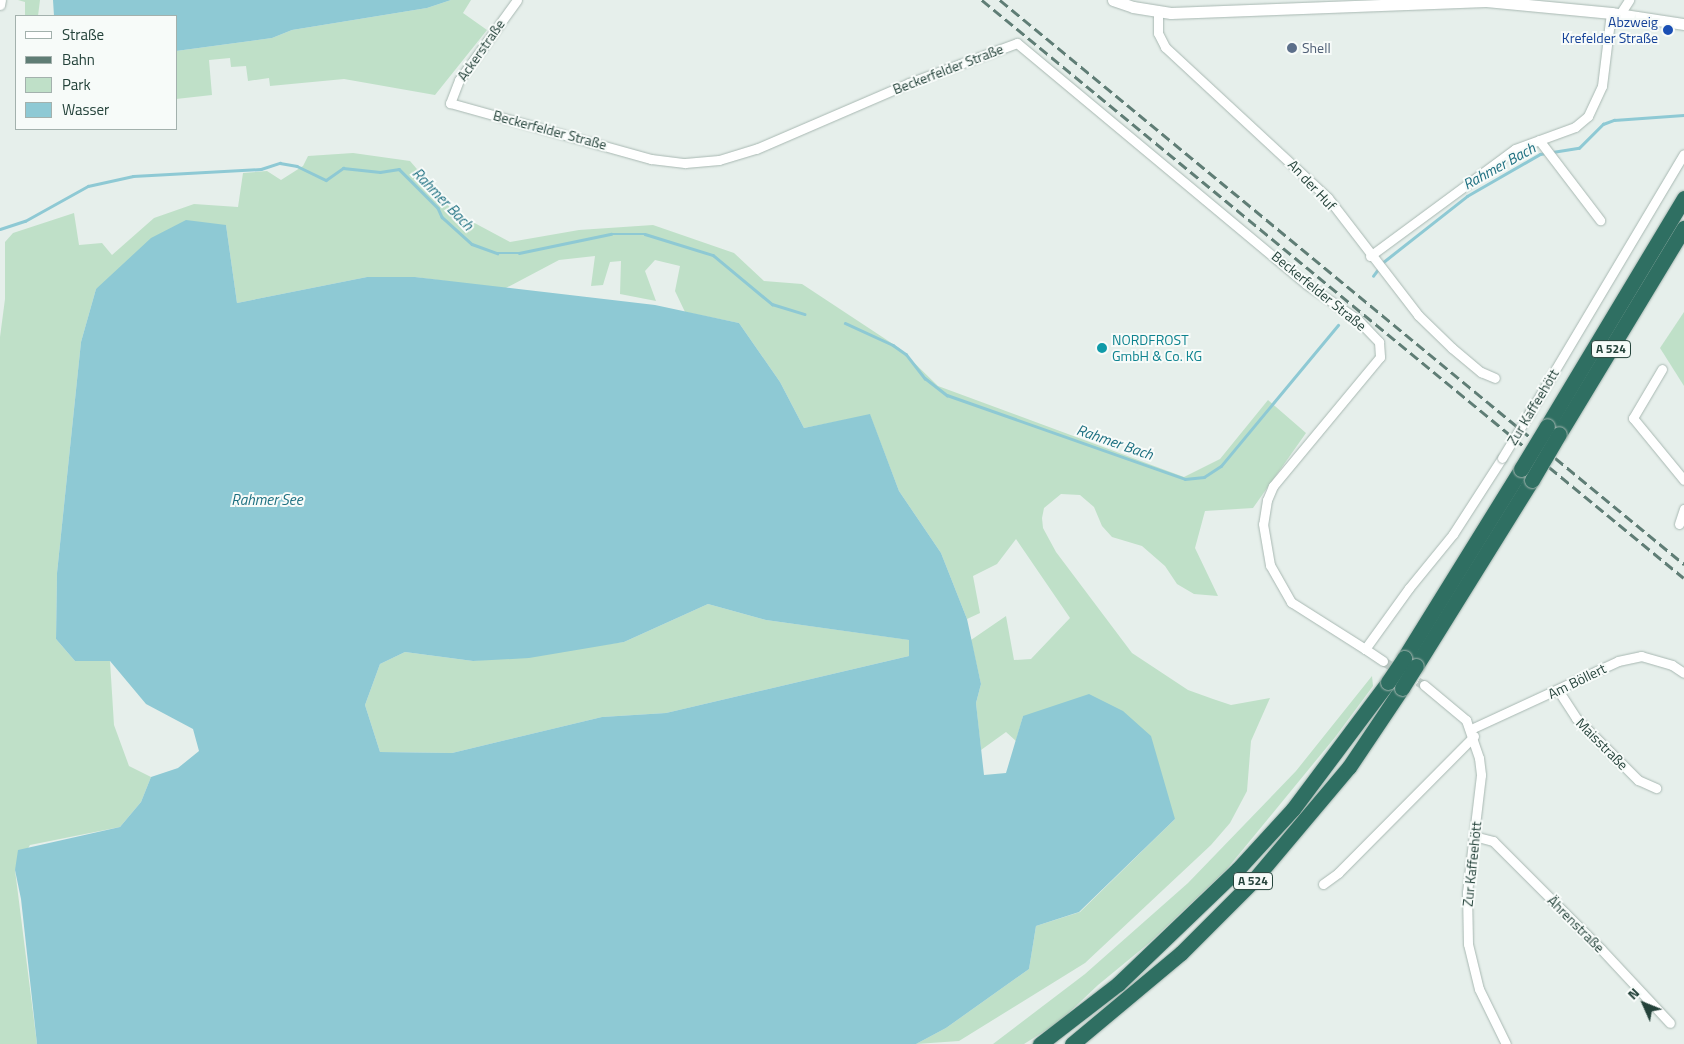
<!DOCTYPE html>
<meta charset="utf-8">
<style>
body{margin:0}
#map{position:relative;width:1684px;height:1044px;overflow:hidden;background:#e6efeb;font-family:"Titillium Web",sans-serif}
div>[style]{position:absolute}
.green>*{inset:0;background:#bfe0c8}
.water>*{inset:0;background:#8ec9d4}
.stream>*{height:2.5px;margin:-1.25px;padding:0 1.25px;transform-origin:1.25px;border-radius:1.25px;background:#8ec9d4}
.minor-tunnel>*{height:9px;margin-top:-4.5px;transform-origin:0;background:repeating-linear-gradient(90deg,#bfccc8 0 9px,transparent 0 13.5px)}
.roads{filter:drop-shadow(0 0 1px #a8b8b2) drop-shadow(0 0 1px #a8b8b2)}
.minor>*{height:9px;margin:-4.5px;padding:0 4.5px;transform-origin:4.5px;border-radius:4.5px;background:#fff}
.secondary>*{height:11px;margin:-5.5px;padding:0 5.5px;transform-origin:5.5px;border-radius:5.5px;background:#fff}
.motorway>*{height:15px;margin:-7.5px;padding:0 7.5px;transform-origin:7.5px;border-radius:7.5px;background:#2f6f62}
.rail>*{height:2.5px;margin-top:-1.25px;transform-origin:0;background:repeating-linear-gradient(90deg,#5f7d75 0 10px,transparent 0 15px)}
.bridges{filter:drop-shadow(0 0 1px #a8b8b2) drop-shadow(0 0 1px #a8b8b2)}
.minor-bridge>*{height:9px;margin:-4.5px;padding:0 4.5px;transform-origin:4.5px;border-radius:4.5px;background:#fff}
.motorway-bridge>*{height:15px;margin:-7.5px;padding:0 7.5px;transform-origin:7.5px;border-radius:7.5px;background:#2f6f62}
.dots>*{width:14px;height:14px;translate:-50% -50%;box-sizing:border-box;border:2px solid #f7fbf9;border-radius:50%}
span{translate:-50% -50%;white-space:nowrap;text-align:center;line-height:1.15;-webkit-text-stroke:4px #f7fbf9;paint-order:stroke}
.shield-label span{padding:1px 4px;background:#f7fbf9;border:1px solid;border-radius:4px;-webkit-text-stroke-width:0}
.shield-label{font-size:12px;color:#24423a;font-weight:700}
.transit-label{font-size:14px;color:#164399}
.right{translate:-100% -50%;text-align:right}
.service-label{font-size:14px;color:#4e5e75}
.left{translate:0 -50%;text-align:left}
.street-label{font-size:14px;color:#24423a}
.culture-label{font-size:14px;color:#0d838f}
.water-label{font-size:15px;color:#1c6f80;font-style:italic}
.legend{position:absolute;left:15px;top:15px;width:162px;height:115px;box-sizing:border-box;background:#f7fbf9;border:1px solid #a3b1ad;margin:0;padding:6px 9px;list-style:none;font-size:15px;color:#24423a}
.legend li{display:flex;align-items:center;gap:10px;height:25px}
.legend b{width:25px;border:1px solid #a3b1ad}
.north{position:absolute;left:1619px;top:979px;width:50px;height:50px;-webkit-text-stroke:4px #f7fbf9;paint-order:stroke;rotate:314deg;font-size:14px;font-weight:700;line-height:20px;text-align:center;color:#24423a}
.north::after{content:'';display:block;margin:auto;width:18px;height:22px;background:#24423a;clip-path:polygon(50% 0,100% 100%,50% 72%,0 100%)}
</style>
<div id="map">
<div class="green">
<i style="clip-path:polygon(18px 0,40px 0,38px 16px,25px 16px,25px 2px)"></i>
<i style="clip-path:polygon(451px 0,471px 0,463px 13px,487px 30px,435px 95px,344px 79px,270px 86px,269px 78px,248px 81px,246px 66px,231px 67px,230px 58px,209px 60px,212px 95px,176px 99px,176px 51px,272px 38px,292px 30px,427px 8px)"></i>
<i style="clip-path:polygon(353px 153px,410px 161px,454px 212px,510px 242px,579px 230px,653px 225px,734px 253px,764px 281px,802px 284px,899px 348px,938px 386px,1184px 477px,1220px 459px,1268px 400px,1306px 433px,1253px 508px,1205px 511px,1195px 548px,1218px 596px,1194px 594px,1177px 584px,1165px 566px,1142px 546px,1112px 537px,1102px 526px,1094px 507px,1080px 495px,1061px 494px,1044px 508px,1042px 518px,1043px 528px,1056px 552px,1132px 653px,1188px 690px,1213px 699px,1231px 705px,1270px 698px,1251px 741px,1247px 791px,1230px 823px,1211px 845px,1085px 963px,959px 1041px,916px 1044px,946px 1028px,1029px 969px,1036px 926px,1080px 912px,1175px 819px,1023px 716px,1016px 741px,1006px 732px,981px 750px,976px 703px,981px 684px,971px 640px,1006px 616px,1014px 660px,1031px 659px,1070px 618px,1016px 539px,997px 564px,973px 576px,980px 613px,967px 619px,941px 553px,899px 491px,870px 415px,804px 428px,780px 382px,739px 323px,685px 312px,675px 291px,680px 266px,655px 260px,645px 271px,656px 301px,620px 294px,621px 261px,610px 262px,603px 285px,591px 286px,595px 256px,559px 260px,504px 289px,415px 277px,367px 277px,237px 303px,226px 225px,96px 289px,81px 342px,57px 573px,56px 639px,75px 661px,110px 661px,114px 725px,129px 766px,151px 777px,141px 802px,120px 827px,30px 845px,15px 870px,37px 1044px,0 1044px,0 337px,5px 299px,5px 242px,13px 233px,74px 213px,79px 245px,102px 243px,112px 255px,154px 218px,194px 204px,238px 207px,243px 173px,267px 171px,281px 180px,303px 166px,308px 156px)"></i>
<i style="clip-path:polygon(1684px 312px,1684px 386px,1660px 348px)"></i>
<i style="clip-path:polygon(708px 604px,766px 620px,910px 640px,909px 656px,666px 713px,602px 717px,452px 753px,380px 752px,365px 705px,380px 664px,405px 652px,473px 661px,624px 642px)"></i>
<i style="clip-path:polygon(1372px 676px,1373px 686px,1336px 736px,1226px 870px,1149px 943px,1098px 985px,1059px 1022px,1024px 1044px,993px 1044px,1085px 974px,1188px 883px,1296px 771px)"></i>
</div>
<div class="water">
<i style="clip-path:polygon(53px 0,451px 0,427px 8px,292px 30px,272px 38px,176px 51px,176px 16px,54px 16px)"></i>
<i style="clip-path:polygon(evenodd,186px 220px,226px 225px,237px 303px,367px 277px,415px 277px,655px 305px,739px 323px,780px 382px,804px 428px,870px 414px,899px 491px,941px 553px,967px 619px,981px 684px,976px 703px,984px 775px,1006px 773px,1023px 716px,1089px 694px,1123px 711px,1151px 736px,1175px 819px,1079px 912px,1036px 926px,1029px 969px,946px 1028px,916px 1044px,37px 1044px,21px 899px,15px 870px,18px 850px,120px 827px,141px 802px,151px 777px,178px 768px,199px 751px,193px 729px,146px 704px,110px 661px,75px 661px,56px 639px,57px 573px,81px 342px,96px 289px,151px 238px,186px 220px,708px 604px,766px 620px,909px 640px,909px 656px,666px 713px,602px 717px,452px 753px,380px 752px,365px 705px,380px 664px,405px 652px,473px 661px,529px 658px,624px 642px,708px 604px)"></i>
</div>
<div class="stream">
<i style="left:0;top:229px;width:26px;rotate:-18deg"></i>
<i style="left:25px;top:221px;width:72px;rotate:-29.1deg"></i>
<i style="left:88px;top:186px;width:46px;rotate:-12.5deg"></i>
<i style="left:133px;top:176px;width:128px;rotate:-3.1deg"></i>
<i style="left:261px;top:169px;width:20px;rotate:-18deg"></i>
<i style="left:280px;top:163px;width:17px;rotate:10deg"></i>
<i style="left:297px;top:166px;width:32px;rotate:26deg"></i>
<i style="left:326px;top:180px;width:21px;rotate:-35deg"></i>
<i style="left:343px;top:168px;width:37px;rotate:6deg"></i>
<i style="left:380px;top:172px;width:19px;rotate:-9deg"></i>
<i style="left:399px;top:169px;width:55px;rotate:45deg"></i>
<i style="left:438px;top:208px;width:10px;rotate:66deg"></i>
<i style="left:442px;top:217px;width:40px;rotate:42deg"></i>
<i style="left:472px;top:244px;width:27px;rotate:20deg"></i>
<i style="left:497px;top:253px;width:22px"></i>
<i style="left:519px;top:253px;width:94px;rotate:-11.7deg"></i>
<i style="left:611px;top:234px;width:34px"></i>
<i style="left:645px;top:234px;width:71px;rotate:17.2deg"></i>
<i style="left:713px;top:255px;width:77px;rotate:39.7deg"></i>
<i style="left:772px;top:304px;width:34px;rotate:17deg"></i>
<i style="left:1382px;top:263px;width:108px;rotate:-38.2deg"></i>
<i style="left:1467px;top:196px;width:84px;rotate:-29.9deg"></i>
<i style="left:1540px;top:154px;width:39px;rotate:-9deg"></i>
<i style="left:1579px;top:148px;width:34px;rotate:-45deg"></i>
<i style="left:1603px;top:124px;width:12px;rotate:-20deg"></i>
<i style="left:1614px;top:120px;width:70px;rotate:-4.1deg"></i>
<i style="left:1373px;top:276px;width:10px;rotate:-53deg"></i>
<i style="left:845px;top:323px;width:53px;rotate:24.6deg"></i>
<i style="left:893px;top:345px;width:16px;rotate:35deg"></i>
<i style="left:906px;top:354px;width:31px;rotate:52deg"></i>
<i style="left:925px;top:378px;width:28px;rotate:38deg"></i>
<i style="left:947px;top:395px;width:252px;rotate:19.4deg"></i>
<i style="left:1185px;top:479px;width:19px;rotate:-6deg"></i>
<i style="left:1204px;top:477px;width:20px;rotate:-33deg"></i>
<i style="left:1221px;top:466px;width:183px;rotate:-50.3deg"></i>
</div>
<div class="minor-tunnel">
<i style="left:1383px;top:661px;width:48px;rotate:30.3deg"></i>
</div>
<div class="roads">
<div class="minor">
<i style="left:517px;top:0;width:99px;rotate:125.9deg"></i>
<i style="left:459px;top:80px;width:25px;rotate:111deg"></i>
<i style="left:450px;top:103px;width:209px;rotate:15.6deg"></i>
<i style="left:651px;top:159px;width:34px;rotate:7deg"></i>
<i style="left:685px;top:163px;width:34px;rotate:-5deg"></i>
<i style="left:719px;top:160px;width:39px;rotate:-17deg"></i>
<i style="left:756px;top:149px;width:167px;rotate:-23.3deg"></i>
<i style="left:909px;top:83px;width:115px;rotate:-20.3deg"></i>
<i style="left:1017px;top:43px;width:376px;rotate:39.8deg"></i>
<i style="left:1306px;top:284px;width:62px;rotate:34.5deg"></i>
<i style="left:1357px;top:319px;width:32px;rotate:46deg"></i>
<i style="left:1379px;top:342px;width:15px;rotate:86deg"></i>
<i style="left:1380px;top:357px;width:168px;rotate:129.7deg"></i>
<i style="left:1273px;top:486px;width:15px;rotate:113deg"></i>
<i style="left:1267px;top:500px;width:24px;rotate:99deg"></i>
<i style="left:1263px;top:524px;width:42px;rotate:80.3deg"></i>
<i style="left:1270px;top:565px;width:43px;rotate:60.4deg"></i>
<i style="left:1291px;top:602px;width:88px;rotate:32.4deg"></i>
<i style="left:0;top:5px;width:5px;rotate:-79deg"></i>
<i style="left:1158px;top:13px;width:20px;rotate:90deg"></i>
<i style="left:1158px;top:33px;width:16px;rotate:63deg"></i>
<i style="left:1165px;top:47px;width:222px;rotate:42.8deg"></i>
<i style="left:1328px;top:198px;width:148px;rotate:52.4deg"></i>
<i style="left:1418px;top:315px;width:47px;rotate:44.1deg"></i>
<i style="left:1452px;top:348px;width:38px;rotate:40deg"></i>
<i style="left:1481px;top:372px;width:15px;rotate:23deg"></i>
<i style="left:1620px;top:14px;width:17px;rotate:-57deg"></i>
<i style="left:1539px;top:140px;width:101px;rotate:52.7deg"></i>
<i style="left:1370px;top:256px;width:180px;rotate:-36.4deg"></i>
<i style="left:1515px;top:149px;width:64px;rotate:-20.1deg"></i>
<i style="left:1575px;top:127px;width:17px;rotate:-40deg"></i>
<i style="left:1588px;top:116px;width:33px;rotate:-65deg"></i>
<i style="left:1602px;top:86px;width:74px;rotate:-83deg"></i>
<i style="left:1662px;top:369px;width:57px;rotate:120.6deg"></i>
<i style="left:1633px;top:418px;width:80px;rotate:50.6deg"></i>
<i style="left:1530px;top:412px;width:300px;rotate:-59.2deg"></i>
<i style="left:1679px;top:524px;width:16px;rotate:-72deg"></i>
<i style="left:1383px;top:661px;width:22px;rotate:-146deg"></i>
<i style="left:1365px;top:649px;width:75px;rotate:-54.2deg"></i>
<i style="left:1409px;top:588px;width:70px;rotate:-50.8deg"></i>
<i style="left:1453px;top:534px;width:90px;rotate:-57.2deg"></i>
<i style="left:1424px;top:685px;width:55px;rotate:39.8deg"></i>
<i style="left:1466px;top:720px;width:40px;rotate:71.1deg"></i>
<i style="left:1479px;top:758px;width:17px;rotate:83deg"></i>
<i style="left:1481px;top:775px;width:118px;rotate:96.8deg"></i>
<i style="left:1467px;top:892px;width:52px;rotate:88.9deg"></i>
<i style="left:1468px;top:944px;width:46px;rotate:76.3deg"></i>
<i style="left:1479px;top:989px;width:61px;rotate:63.9deg"></i>
<i style="left:1558px;top:690px;width:33px;rotate:57deg"></i>
<i style="left:1576px;top:718px;width:88px;rotate:45deg"></i>
<i style="left:1638px;top:780px;width:20px;rotate:24deg"></i>
<i style="left:1471px;top:729px;width:162px;rotate:-24.8deg"></i>
<i style="left:1618px;top:661px;width:24px;rotate:-12deg"></i>
<i style="left:1641px;top:656px;width:32px;rotate:16deg"></i>
<i style="left:1672px;top:665px;width:14px;rotate:34deg"></i>
<i style="left:1474px;top:836px;width:20px;rotate:15deg"></i>
<i style="left:1493px;top:841px;width:153px;rotate:45deg"></i>
<i style="left:1601px;top:949px;width:101px;rotate:47deg"></i>
<i style="left:1323px;top:884px;width:19px;rotate:-36deg"></i>
<i style="left:1338px;top:873px;width:193px;rotate:-45.2deg"></i>
</div>
<div class="secondary">
<i style="left:1113px;top:0;width:21px;rotate:19deg"></i>
<i style="left:1133px;top:7px;width:38px;rotate:9deg"></i>
<i style="left:1171px;top:13px;width:315px;rotate:-2.2deg"></i>
<i style="left:1486px;top:1px;width:126px;rotate:5.5deg"></i>
<i style="left:1611px;top:13px;width:74px;rotate:8.6deg"></i>
</div>
<div class="motorway">
<i style="left:1547px;top:426px;width:266px;rotate:-59deg"></i>
<i style="left:1559px;top:434px;width:241px;rotate:-58.8deg"></i>
<i style="left:1404px;top:658px;width:222px;rotate:-58.2deg"></i>
<i style="left:1416px;top:666px;width:219px;rotate:-58.1deg"></i>
<i style="left:1040px;top:1044px;width:98px;rotate:-37.6deg"></i>
<i style="left:1118px;top:984px;width:166px;rotate:-43.8deg"></i>
<i style="left:1238px;top:869px;width:81px;rotate:-47.5deg"></i>
<i style="left:1293px;top:809px;width:159px;rotate:-53.2deg"></i>
<i style="left:1072px;top:1044px;width:142px;rotate:-39.9deg"></i>
<i style="left:1181px;top:953px;width:100px;rotate:-45deg"></i>
<i style="left:1252px;top:882px;width:150px;rotate:-49.9deg"></i>
<i style="left:1349px;top:767px;width:95px;rotate:-56.1deg"></i>
</div>
</div>
<div class="rail">
<i style="left:982px;top:0;width:909px;rotate:39.47deg"></i>
<i style="left:1000px;top:0;width:887px;rotate:39.51deg"></i>
</div>
<div class="bridges">
<div class="minor-bridge">
<i style="left:1502px;top:458px;width:54px;rotate:-58.7deg"></i>
</div>
<div class="motorway-bridge">
<i style="left:1521px;top:469px;width:50px;rotate:-58.8deg"></i>
<i style="left:1532px;top:480px;width:53px;rotate:-59.6deg"></i>
<i style="left:1388px;top:682px;width:29px;rotate:-56deg"></i>
<i style="left:1402px;top:688px;width:26px;rotate:-58deg"></i>
</div>
</div>
<div class="dots">
<i style="left:1668px;top:30px;background:#1a4fb4"></i>
<i style="left:1292px;top:48px;background:#5c6f8a"></i>
<i style="left:1102px;top:348px;background:#0f9aa8"></i>
</div>
<div class="shield-label">
<span style="left:1611px;top:349px">A 524</span>
<span style="left:1253px;top:881px">A 524</span>
</div>
<div class="transit-label">
<span class="right" style="left:1658px;top:30px">Abzweig<br>Krefelder Straße</span>
</div>
<div class="service-label">
<span class="left" style="left:1302px;top:48px">Shell</span>
</div>
<div class="street-label">
<span style="left:481px;top:50px;rotate:-55deg">Ackerstraße</span>
<span style="left:948px;top:69px;rotate:-21deg">Beckerfelder Straße</span>
<span style="left:550px;top:130px;rotate:15deg">Beckerfelder Straße</span>
<span style="left:1312px;top:185px;rotate:47deg">An der Huf</span>
<span style="left:1319px;top:291px;rotate:39deg">Beckerfelder Straße</span>
<span style="left:1533px;top:407px;rotate:-59deg">Zur Kaffeehött</span>
<span style="left:1577px;top:681px;rotate:-26deg">Am Böllert</span>
<span style="left:1602px;top:744px;rotate:45deg">Maisstraße</span>
<span style="left:1472px;top:864px;rotate:-84deg">Zur Kaffeehött</span>
<span style="left:1576px;top:924px;rotate:45deg">Ährenstraße</span>
</div>
<div class="culture-label">
<span class="left" style="left:1112px;top:348px">NORDFROST<br>GmbH &amp; Co. KG</span>
</div>
<div class="water-label">
<span style="left:1499px;top:166px;rotate:-29deg">Rahmer Bach</span>
<span style="left:443px;top:199px;rotate:46deg">Rahmer Bach</span>
<span style="left:1115px;top:442px;rotate:19deg">Rahmer Bach</span>
<span style="left:267px;top:500px">Rahmer See</span>
</div>
<ul class="legend">
<li><b style="height:6px;background:#fff"></b>Straße</li>
<li><b style="height:6px;background:#5f7d75"></b>Bahn</li>
<li><b style="height:14px;background:#bfe0c8"></b>Park</li>
<li><b style="height:14px;background:#8ec9d4"></b>Wasser</li>
</ul>
<div class="north">N</div>
</div>
